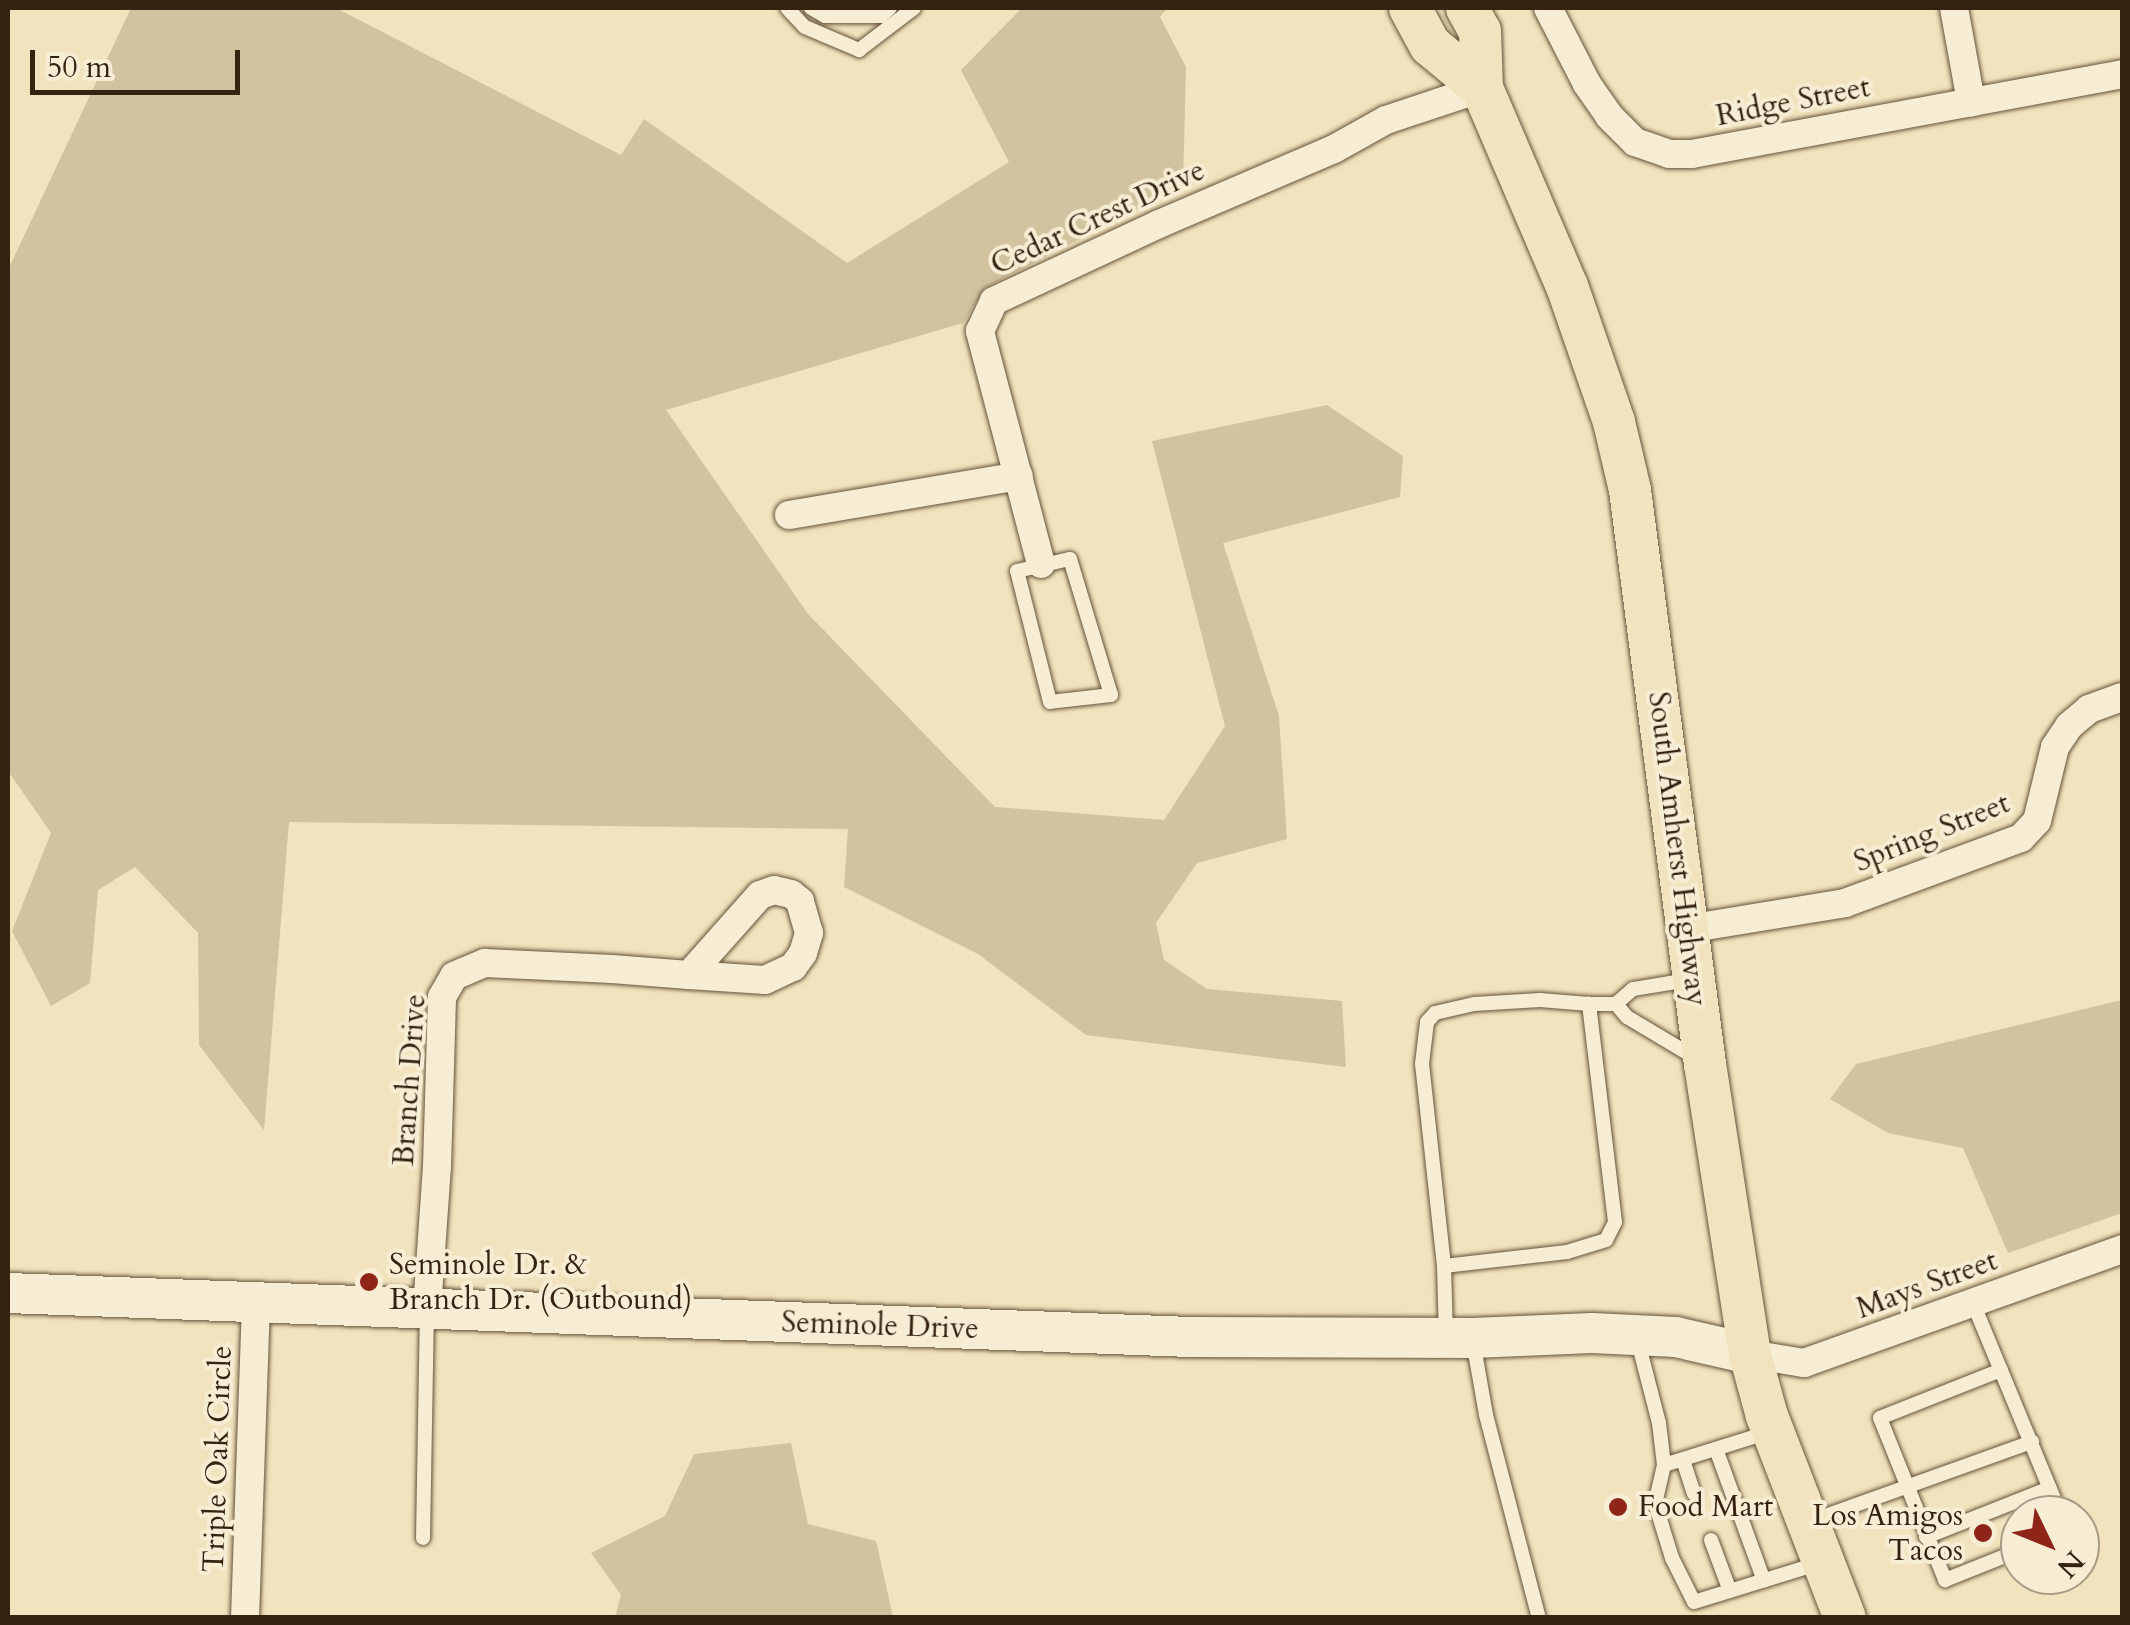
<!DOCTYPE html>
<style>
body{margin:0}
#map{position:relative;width:2130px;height:1625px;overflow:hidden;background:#f1e3bd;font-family:Cardo,serif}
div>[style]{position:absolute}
.green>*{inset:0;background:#d1c2a0}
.roads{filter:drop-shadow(0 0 2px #64533b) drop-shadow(0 0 2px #64533b)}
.lane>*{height:14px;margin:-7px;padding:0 7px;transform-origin:7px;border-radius:7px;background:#f6edd4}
.street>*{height:28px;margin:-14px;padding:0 14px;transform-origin:14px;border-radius:14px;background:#f6edd4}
.secondary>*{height:40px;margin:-20px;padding:0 20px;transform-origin:20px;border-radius:20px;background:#f6edd4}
.primary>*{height:42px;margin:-21px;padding:0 21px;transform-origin:21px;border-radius:21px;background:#f1e3bd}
.dots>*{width:28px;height:28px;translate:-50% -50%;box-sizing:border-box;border:5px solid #f6edd4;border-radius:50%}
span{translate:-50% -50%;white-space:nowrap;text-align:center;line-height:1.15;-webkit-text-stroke:8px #f6edd4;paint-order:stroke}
.street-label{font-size:30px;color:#352310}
.poi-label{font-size:30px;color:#352310}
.left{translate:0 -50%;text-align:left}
.right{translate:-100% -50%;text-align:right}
.frame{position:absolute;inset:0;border:10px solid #352310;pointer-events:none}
.north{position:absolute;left:2000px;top:1495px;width:100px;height:100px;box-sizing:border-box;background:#f6edd4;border:2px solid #a99c86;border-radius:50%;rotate:133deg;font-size:28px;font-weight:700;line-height:40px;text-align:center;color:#352310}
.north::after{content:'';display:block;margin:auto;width:35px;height:45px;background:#8f2418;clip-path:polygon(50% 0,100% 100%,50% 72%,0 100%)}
.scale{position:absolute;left:30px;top:50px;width:210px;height:45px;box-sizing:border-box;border:5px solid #352310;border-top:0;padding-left:12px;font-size:30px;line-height:35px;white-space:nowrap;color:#352310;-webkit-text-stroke:8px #f6edd4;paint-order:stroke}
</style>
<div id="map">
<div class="green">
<i style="clip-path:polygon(131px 8px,336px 8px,621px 155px,644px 119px,847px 263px,1009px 162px,961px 70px,1022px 8px,1167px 8px,1160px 17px,1186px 67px,1183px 186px,985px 288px,963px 323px,666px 410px,808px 614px,995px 807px,1164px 820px,1225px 726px,1152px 441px,1327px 405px,1403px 456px,1400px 497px,1223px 543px,1279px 716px,1287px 839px,1197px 863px,1156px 923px,1164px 960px,1207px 989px,1342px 1001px,1346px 1067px,1086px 1035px,978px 954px,844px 887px,848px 829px,289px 822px,264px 1130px,199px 1045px,198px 933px,135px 867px,98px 890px,90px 983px,51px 1006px,12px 931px,51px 833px,8px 771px,8px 270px)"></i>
<i style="clip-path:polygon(2122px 1000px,2122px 1213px,2008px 1253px,1963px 1148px,1888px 1133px,1830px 1099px,1856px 1064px)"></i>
<i style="clip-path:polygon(791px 1443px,808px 1524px,876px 1541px,893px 1617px,615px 1617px,621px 1595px,591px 1553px,665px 1516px,694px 1454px)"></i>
</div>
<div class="roads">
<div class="lane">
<i style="left:787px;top:8px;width:26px;rotate:47deg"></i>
<i style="left:805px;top:27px;width:59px;rotate:23.1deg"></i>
<i style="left:859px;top:50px;width:69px;rotate:-37.4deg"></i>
<i style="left:811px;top:8px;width:16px;rotate:30deg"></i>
<i style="left:825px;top:16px;width:31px"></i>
<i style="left:850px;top:8px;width:10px;rotate:53deg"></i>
<i style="left:856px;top:16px;width:25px"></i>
<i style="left:881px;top:16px;width:12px;rotate:-42deg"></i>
<i style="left:1070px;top:559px;width:142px;rotate:73.2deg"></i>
<i style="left:1111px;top:695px;width:61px;rotate:173.5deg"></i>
<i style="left:1050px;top:702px;width:135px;rotate:-104.1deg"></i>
<i style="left:1017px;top:571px;width:54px;rotate:-12.8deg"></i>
<i style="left:1688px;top:980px;width:56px;rotate:170.7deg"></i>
<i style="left:1633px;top:989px;width:23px;rotate:139deg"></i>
<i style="left:1616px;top:1004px;width:17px;rotate:50deg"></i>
<i style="left:1627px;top:1017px;width:78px;rotate:30.8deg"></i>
<i style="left:1444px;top:1266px;width:203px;rotate:-96.2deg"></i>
<i style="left:1422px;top:1064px;width:42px;rotate:-83.2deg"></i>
<i style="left:1427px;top:1022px;width:12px;rotate:-48deg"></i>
<i style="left:1435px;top:1013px;width:40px;rotate:-13deg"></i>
<i style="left:1474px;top:1004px;width:66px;rotate:-3.5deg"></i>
<i style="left:1540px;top:1000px;width:49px;rotate:4.7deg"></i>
<i style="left:1973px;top:1303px;width:230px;rotate:67.5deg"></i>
<i style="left:1446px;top:1337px;width:71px;rotate:-91.6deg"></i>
<i style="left:1444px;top:1266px;width:124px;rotate:-6.5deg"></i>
<i style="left:1567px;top:1252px;width:41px;rotate:-17.1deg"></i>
<i style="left:1606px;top:1240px;width:20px;rotate:-63deg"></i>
<i style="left:1615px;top:1222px;width:220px;rotate:-96.8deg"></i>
<i style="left:1589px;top:1004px;width:27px"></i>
<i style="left:1637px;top:1338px;width:88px;rotate:75.5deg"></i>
<i style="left:1659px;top:1423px;width:42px;rotate:83.2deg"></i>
<i style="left:1664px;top:1465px;width:39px;rotate:103deg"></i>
<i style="left:1655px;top:1503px;width:58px;rotate:72.8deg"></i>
<i style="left:1672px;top:1558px;width:49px;rotate:63.4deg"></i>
<i style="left:1694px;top:1602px;width:132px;rotate:-17.2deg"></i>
<i style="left:1473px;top:1341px;width:75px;rotate:80deg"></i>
<i style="left:1486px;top:1415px;width:210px;rotate:75.4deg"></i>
<i style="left:2001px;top:1370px;width:130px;rotate:158.4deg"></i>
<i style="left:1880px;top:1418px;width:175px;rotate:68.1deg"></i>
<i style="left:1945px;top:1580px;width:81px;rotate:-21.8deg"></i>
<i style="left:1716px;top:1449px;width:140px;rotate:70deg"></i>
<i style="left:1683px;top:1460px;width:35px;rotate:72deg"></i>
<i style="left:1664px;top:1465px;width:110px;rotate:-17.4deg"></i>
<i style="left:1811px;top:1521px;width:235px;rotate:-19.7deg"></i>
<i style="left:1926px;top:1537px;width:133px;rotate:-21.6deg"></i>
<i style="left:423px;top:1538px;width:229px;rotate:-89deg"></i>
<i style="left:1711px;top:1540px;width:54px;rotate:69.6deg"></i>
</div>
<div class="street">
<i style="left:1548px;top:8px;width:85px;rotate:62.8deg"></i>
<i style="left:1587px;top:84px;width:39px;rotate:55deg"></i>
<i style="left:1609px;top:116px;width:37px;rotate:45deg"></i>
<i style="left:1635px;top:142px;width:36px;rotate:19deg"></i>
<i style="left:1669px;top:154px;width:23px"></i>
<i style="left:1692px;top:154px;width:437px;rotate:-10.5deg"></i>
<i style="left:1954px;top:8px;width:96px;rotate:79.7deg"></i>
<i style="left:789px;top:515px;width:233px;rotate:-9.6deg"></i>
<i style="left:1041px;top:564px;width:241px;rotate:-104.7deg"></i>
<i style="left:980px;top:331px;width:33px;rotate:-65deg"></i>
<i style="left:994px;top:301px;width:182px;rotate:-25deg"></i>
<i style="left:1159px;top:224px;width:190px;rotate:-23.2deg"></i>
<i style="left:1334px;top:149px;width:60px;rotate:-29.1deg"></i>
<i style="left:1386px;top:120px;width:101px;rotate:-18.4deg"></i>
<i style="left:1687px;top:929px;width:160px;rotate:-9.3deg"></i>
<i style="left:1845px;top:903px;width:188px;rotate:-20.3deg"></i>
<i style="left:2021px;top:838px;width:23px;rotate:-47deg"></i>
<i style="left:2037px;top:821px;width:76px;rotate:-76.3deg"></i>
<i style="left:2055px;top:747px;width:25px;rotate:-56deg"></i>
<i style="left:2069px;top:726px;width:26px;rotate:-40deg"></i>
<i style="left:2089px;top:709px;width:35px;rotate:-20deg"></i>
<i style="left:427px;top:1309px;width:142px;rotate:-86deg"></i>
<i style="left:437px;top:1167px;width:170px;rotate:-88.3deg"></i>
<i style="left:442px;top:997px;width:24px;rotate:-60deg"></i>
<i style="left:454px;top:976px;width:34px;rotate:-23deg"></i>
<i style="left:485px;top:963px;width:127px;rotate:2.7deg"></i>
<i style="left:612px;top:969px;width:77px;rotate:4.5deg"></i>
<i style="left:689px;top:975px;width:76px;rotate:3.8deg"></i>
<i style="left:765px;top:980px;width:31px;rotate:-25deg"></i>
<i style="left:793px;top:967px;width:17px;rotate:-54deg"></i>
<i style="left:803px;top:953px;width:21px;rotate:-73deg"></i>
<i style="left:809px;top:933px;width:33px;rotate:-106deg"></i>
<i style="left:800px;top:901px;width:11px;rotate:-142deg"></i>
<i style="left:791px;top:894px;width:17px;rotate:-167deg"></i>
<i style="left:774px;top:890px;width:15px;rotate:160deg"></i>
<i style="left:760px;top:895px;width:107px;rotate:131.6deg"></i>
<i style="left:1750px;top:1354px;width:55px;rotate:9.5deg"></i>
<i style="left:1804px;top:1363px;width:338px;rotate:-19.7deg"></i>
<i style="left:245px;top:1618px;width:316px;rotate:-88deg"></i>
</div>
<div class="secondary">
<i style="left:8px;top:1293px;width:1185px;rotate:2.13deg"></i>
<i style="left:1192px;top:1337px;width:281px;rotate:0.2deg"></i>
<i style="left:1473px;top:1338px;width:119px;rotate:-2.4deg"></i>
<i style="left:1592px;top:1333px;width:84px;rotate:2.7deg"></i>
<i style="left:1676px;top:1337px;width:76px;rotate:12.9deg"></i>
</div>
<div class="primary">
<i style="left:1410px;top:8px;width:42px;rotate:61.6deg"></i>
<i style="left:1430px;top:45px;width:67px;rotate:39.6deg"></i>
<i style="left:1467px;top:8px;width:26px;rotate:61deg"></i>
<i style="left:1480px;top:31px;width:57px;rotate:88deg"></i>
<i style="left:1482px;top:88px;width:215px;rotate:66.8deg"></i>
<i style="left:1567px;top:286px;width:144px;rotate:70.9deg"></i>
<i style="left:1614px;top:422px;width:70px;rotate:76.8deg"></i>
<i style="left:1630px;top:490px;width:579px;rotate:82.56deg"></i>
<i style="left:1705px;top:1064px;width:293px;rotate:81.2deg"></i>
<i style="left:1750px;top:1354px;width:64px;rotate:74.7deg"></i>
<i style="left:1767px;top:1416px;width:217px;rotate:68.9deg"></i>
</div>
</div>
<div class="dots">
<i style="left:369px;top:1282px;background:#8f2418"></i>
<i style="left:1618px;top:1507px;background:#8f2418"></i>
<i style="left:1983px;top:1533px;background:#8f2418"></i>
</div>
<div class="street-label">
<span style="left:1793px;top:102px;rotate:-11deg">Ridge Street</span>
<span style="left:1098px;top:218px;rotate:-25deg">Cedar Crest Drive</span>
<span style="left:1932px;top:833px;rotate:-22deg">Spring Street</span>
<span style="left:1677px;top:849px;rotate:83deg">South Amherst Highway</span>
<span style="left:410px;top:1080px;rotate:-86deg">Branch Drive</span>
<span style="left:1927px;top:1285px;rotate:-20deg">Mays Street</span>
<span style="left:880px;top:1326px;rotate:2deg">Seminole Drive</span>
<span style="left:218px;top:1459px;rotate:-88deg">Triple Oak Circle</span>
</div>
<div class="poi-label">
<span class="left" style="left:389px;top:1282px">Seminole Dr. &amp;<br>Branch Dr. (Outbound)</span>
<span class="left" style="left:1638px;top:1507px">Food Mart</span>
<span class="right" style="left:1963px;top:1533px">Los Amigos<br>Tacos</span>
</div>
<div class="frame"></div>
<div class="north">N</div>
<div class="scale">50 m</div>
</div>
